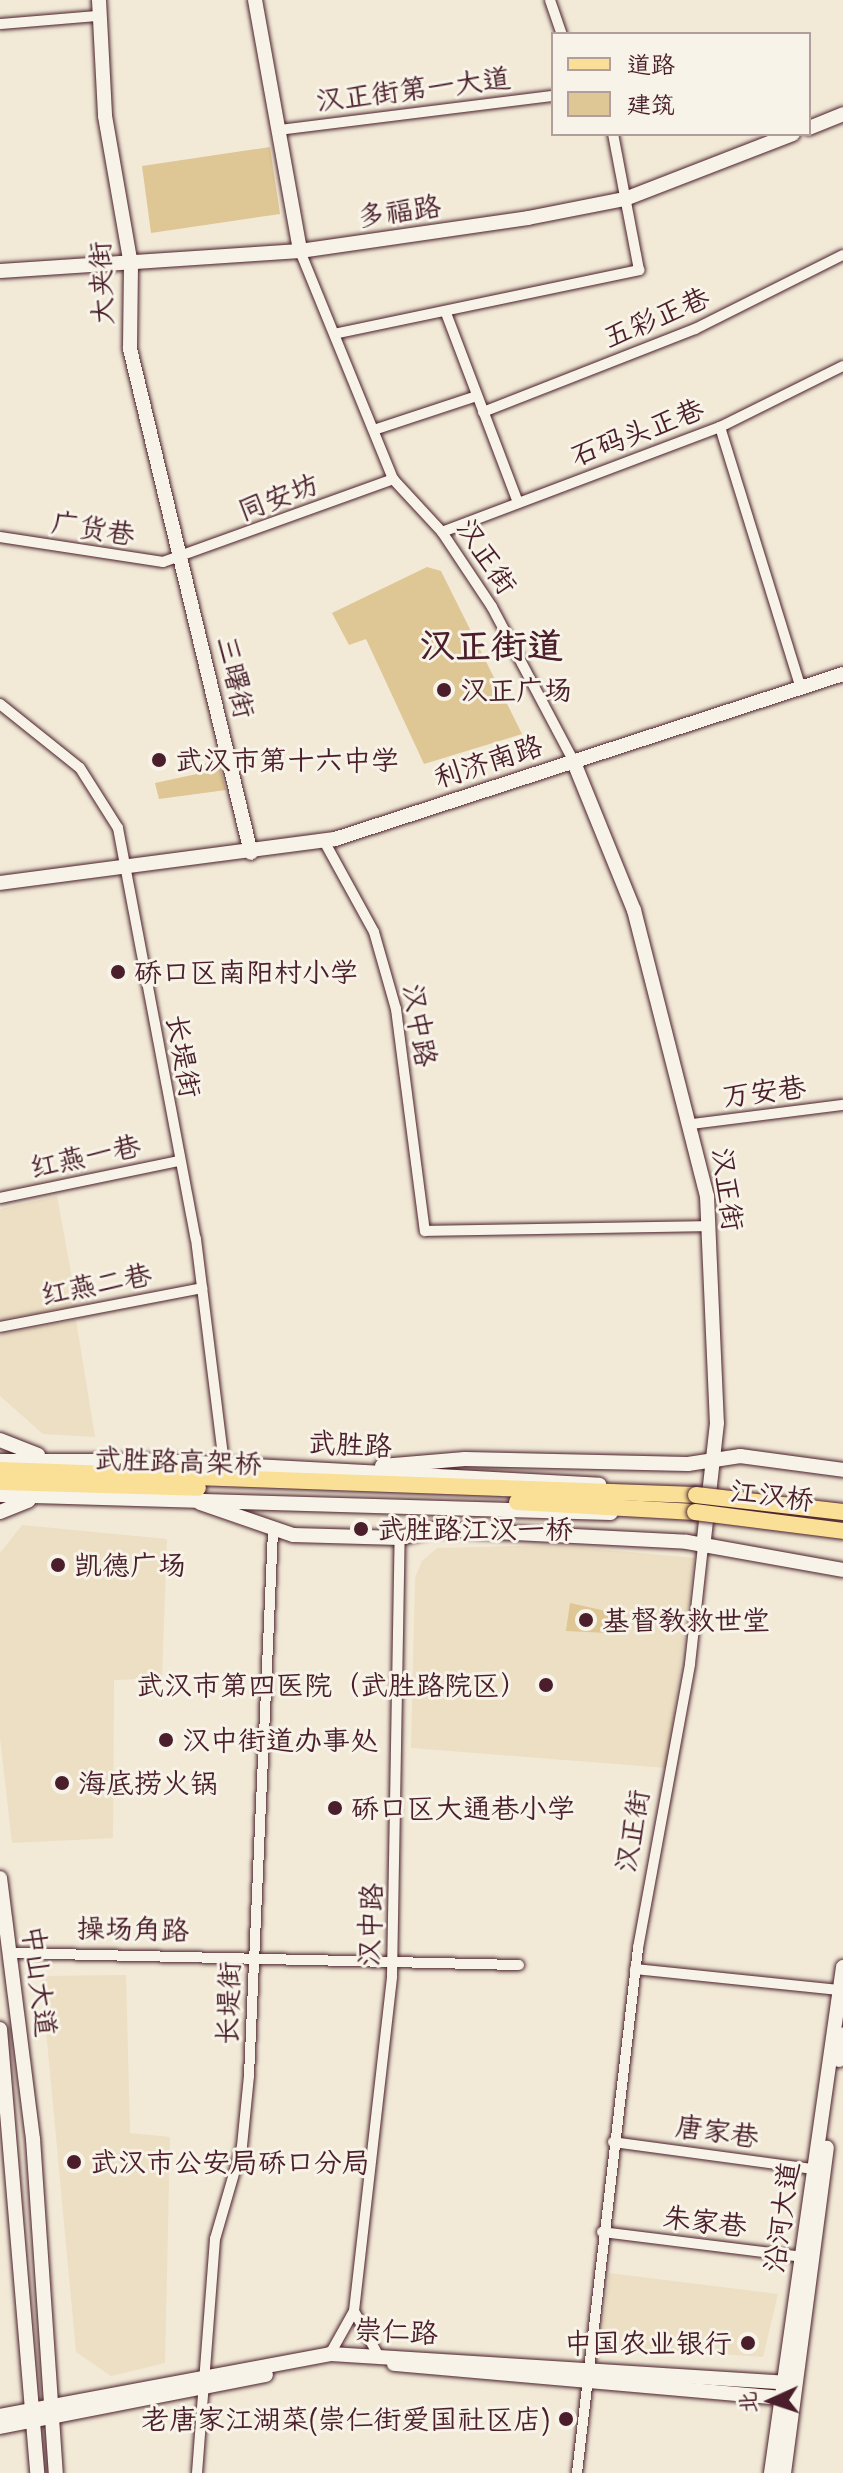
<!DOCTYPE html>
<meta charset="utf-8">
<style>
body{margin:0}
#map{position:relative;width:843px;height:2473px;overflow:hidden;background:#f2ead7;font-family:Delius,"LXGW WenKai TC",sans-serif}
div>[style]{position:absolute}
.built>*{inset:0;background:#ecdfc3}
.building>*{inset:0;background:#dec695}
.roads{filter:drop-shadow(0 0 2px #4a1f2b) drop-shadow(0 0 2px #4a1f2b)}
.street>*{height:10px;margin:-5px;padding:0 5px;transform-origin:5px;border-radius:5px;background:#f7f3e8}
.secondary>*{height:14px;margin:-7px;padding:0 7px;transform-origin:7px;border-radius:7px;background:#f7f3e8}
.primary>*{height:16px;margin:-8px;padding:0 8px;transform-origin:8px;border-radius:8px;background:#fadf96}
.bridges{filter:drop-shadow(0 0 2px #4a1f2b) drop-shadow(0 0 2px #4a1f2b)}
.primary-bridge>*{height:16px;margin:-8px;padding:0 8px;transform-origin:8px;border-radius:8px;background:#fadf96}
.dots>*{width:22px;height:22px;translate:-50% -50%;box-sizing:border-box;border:4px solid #f7f3e8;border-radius:50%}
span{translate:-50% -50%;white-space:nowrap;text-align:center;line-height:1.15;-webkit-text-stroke:6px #f7f3e8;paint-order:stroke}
.street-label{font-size:28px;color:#4a1f2b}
.poi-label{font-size:28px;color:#4a1f2b}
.left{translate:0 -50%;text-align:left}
.right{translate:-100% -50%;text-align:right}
.district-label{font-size:36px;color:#4a1f2b;font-weight:700}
.legend{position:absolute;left:551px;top:32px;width:260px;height:104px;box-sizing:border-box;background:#f7f3e8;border:2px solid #b29e9c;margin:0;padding:10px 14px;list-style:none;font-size:24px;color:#4a1f2b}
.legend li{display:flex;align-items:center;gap:16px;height:40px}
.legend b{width:40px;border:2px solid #b29e9c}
.north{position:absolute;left:731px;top:2361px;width:80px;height:80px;-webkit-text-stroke:6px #f7f3e8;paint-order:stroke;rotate:267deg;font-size:22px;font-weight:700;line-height:32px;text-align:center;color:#4a1f2b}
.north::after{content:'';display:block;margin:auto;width:28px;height:36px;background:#4a1f2b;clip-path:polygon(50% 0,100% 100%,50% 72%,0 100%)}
</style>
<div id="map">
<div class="built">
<i style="clip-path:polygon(57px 1196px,77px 1306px,0 1319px,0 1209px)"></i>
<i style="clip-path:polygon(76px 1320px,95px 1437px,43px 1434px,0 1396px,0 1335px)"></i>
<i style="clip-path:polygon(22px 1525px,167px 1539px,162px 1678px,114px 1680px,113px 1838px,12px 1843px,0 1738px,0 1553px)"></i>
<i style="clip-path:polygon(555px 1545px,694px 1558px,667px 1768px,411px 1748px,415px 1578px,422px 1561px,437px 1548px)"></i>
<i style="clip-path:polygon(126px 1975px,130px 2133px,170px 2137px,165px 2363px,111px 2376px,76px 2352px,41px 1976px)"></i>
<i style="clip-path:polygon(609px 2273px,778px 2294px,763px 2357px,601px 2346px)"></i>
</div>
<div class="building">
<i style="clip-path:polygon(270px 147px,280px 214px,151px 233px,142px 166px)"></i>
<i style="clip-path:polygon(427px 567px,441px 571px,522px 734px,424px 764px,366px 639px,349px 645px,332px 613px)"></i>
<i style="clip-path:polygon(218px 760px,226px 790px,159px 799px,155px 783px,206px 772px,204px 764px)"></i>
<i style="clip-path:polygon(570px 1603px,610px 1612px,608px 1633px,566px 1631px)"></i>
</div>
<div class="roads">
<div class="street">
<i style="left:550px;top:0;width:36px;rotate:71deg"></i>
<i style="left:0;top:24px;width:98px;rotate:-4.7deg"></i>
<i style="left:279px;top:130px;width:276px;rotate:-7.1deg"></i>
<i style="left:300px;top:251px;width:246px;rotate:67.8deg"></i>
<i style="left:393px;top:479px;width:72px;rotate:47.2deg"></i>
<i style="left:442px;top:532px;width:90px;rotate:56.3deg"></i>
<i style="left:492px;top:607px;width:173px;rotate:62.1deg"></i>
<i style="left:446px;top:313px;width:203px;rotate:69.2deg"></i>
<i style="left:338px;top:333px;width:308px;rotate:-11.8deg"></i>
<i style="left:639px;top:270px;width:138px;rotate:-100.8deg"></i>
<i style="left:483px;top:412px;width:228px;rotate:-21.4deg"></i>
<i style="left:695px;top:329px;width:165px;rotate:-26.6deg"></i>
<i style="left:720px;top:427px;width:273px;rotate:72.8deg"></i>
<i style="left:374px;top:430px;width:108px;rotate:-18.3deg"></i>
<i style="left:442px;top:532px;width:297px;rotate:-20.7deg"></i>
<i style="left:720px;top:427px;width:137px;rotate:-26.4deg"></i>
<i style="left:0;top:537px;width:165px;rotate:8.7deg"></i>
<i style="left:163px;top:562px;width:245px;rotate:-19.8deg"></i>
<i style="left:0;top:704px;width:102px;rotate:38.7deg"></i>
<i style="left:80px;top:768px;width:71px;rotate:57.7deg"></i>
<i style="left:118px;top:828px;width:418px;rotate:79.3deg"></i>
<i style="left:196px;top:1239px;width:227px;rotate:82.9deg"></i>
<i style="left:324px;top:841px;width:104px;rotate:61.2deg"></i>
<i style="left:374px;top:932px;width:80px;rotate:74.1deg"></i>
<i style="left:396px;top:1009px;width:224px;rotate:82.6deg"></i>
<i style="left:425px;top:1231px;width:284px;rotate:-1deg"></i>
<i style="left:692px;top:1124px;width:152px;rotate:-7.2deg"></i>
<i style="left:0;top:1198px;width:183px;rotate:-11.7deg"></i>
<i style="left:0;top:1327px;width:206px;rotate:-10.9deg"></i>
<i style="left:12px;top:1953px;width:507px;rotate:1.36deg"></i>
<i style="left:635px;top:1969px;width:205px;rotate:5.9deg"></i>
<i style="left:613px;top:2142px;width:203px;rotate:7.7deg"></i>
<i style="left:602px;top:2232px;width:202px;rotate:7.1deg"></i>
<i style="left:355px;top:2313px;width:46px;rotate:61.2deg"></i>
<i style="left:330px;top:2354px;width:49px;rotate:-60.8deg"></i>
<i style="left:354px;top:2311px;width:337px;rotate:-83.5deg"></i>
<i style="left:392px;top:1976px;width:438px;rotate:-89deg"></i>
<i style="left:197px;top:2473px;width:235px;rotate:-85.6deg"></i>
<i style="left:215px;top:2239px;width:97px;rotate:-73.8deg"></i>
<i style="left:242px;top:2146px;width:70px;rotate:-84.3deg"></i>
<i style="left:249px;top:2076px;width:546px;rotate:-87.48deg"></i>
<i style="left:577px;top:2473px;width:529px;rotate:-83.37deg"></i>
<i style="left:638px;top:1948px;width:289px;rotate:-79.6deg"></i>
<i style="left:690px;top:1664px;width:118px;rotate:-83.7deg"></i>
</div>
<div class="secondary">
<i style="left:99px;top:0;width:116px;rotate:87deg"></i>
<i style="left:105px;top:116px;width:151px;rotate:80.1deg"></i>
<i style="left:131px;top:265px;width:84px;rotate:90.7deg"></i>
<i style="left:130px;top:349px;width:518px;rotate:76.5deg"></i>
<i style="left:255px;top:0;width:255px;rotate:79.8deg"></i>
<i style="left:809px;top:128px;width:37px;rotate:-22deg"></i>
<i style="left:0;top:271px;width:301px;rotate:-3.8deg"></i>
<i style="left:300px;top:251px;width:230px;rotate:-8.2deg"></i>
<i style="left:528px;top:218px;width:99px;rotate:-11.1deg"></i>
<i style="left:625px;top:199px;width:180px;rotate:-21.2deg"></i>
<i style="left:573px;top:760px;width:162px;rotate:67.9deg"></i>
<i style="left:634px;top:910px;width:295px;rotate:75.7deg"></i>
<i style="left:707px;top:1196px;width:227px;rotate:87.5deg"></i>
<i style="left:717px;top:1423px;width:125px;rotate:96.4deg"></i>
<i style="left:0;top:883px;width:338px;rotate:-7.5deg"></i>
<i style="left:335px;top:839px;width:534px;rotate:-17.99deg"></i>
<i style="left:0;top:1440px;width:41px;rotate:21.5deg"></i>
<i style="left:0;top:1461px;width:162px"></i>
<i style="left:162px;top:1461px;width:438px;rotate:3.1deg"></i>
<i style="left:382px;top:1466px;width:83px;rotate:-4.8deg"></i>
<i style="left:465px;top:1459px;width:223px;rotate:1.3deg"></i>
<i style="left:688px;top:1464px;width:53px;rotate:-8.7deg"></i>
<i style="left:740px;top:1456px;width:104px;rotate:7.7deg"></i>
<i style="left:0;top:1495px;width:611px;rotate:1.69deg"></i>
<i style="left:200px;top:1503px;width:98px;rotate:19deg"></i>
<i style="left:293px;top:1535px;width:107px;rotate:1.6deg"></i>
<i style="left:400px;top:1538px;width:35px;rotate:-15deg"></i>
<i style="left:434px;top:1529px;width:253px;rotate:2.9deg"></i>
<i style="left:687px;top:1542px;width:158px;rotate:10.2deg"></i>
<i style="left:0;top:1512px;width:31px;rotate:-22deg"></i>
<i style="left:0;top:1878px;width:263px;rotate:82.8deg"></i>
<i style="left:33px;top:2139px;width:335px;rotate:86.1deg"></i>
<i style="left:0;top:2029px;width:446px;rotate:85.2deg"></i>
<i style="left:839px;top:2060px;width:26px;rotate:-81deg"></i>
<i style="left:394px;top:2364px;width:400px;rotate:5deg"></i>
<i style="left:0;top:2416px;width:336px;rotate:-10.6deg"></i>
<i style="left:330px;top:2354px;width:465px;rotate:3.6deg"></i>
<i style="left:0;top:2427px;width:271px;rotate:-11.1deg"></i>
<i style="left:771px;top:2473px;width:511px;rotate:-81.9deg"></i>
<i style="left:784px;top:2473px;width:328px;rotate:-82.5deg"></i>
</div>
<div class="primary">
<i style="left:0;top:1470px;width:696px;rotate:2.06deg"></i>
<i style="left:0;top:1482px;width:198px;rotate:1.7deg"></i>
<i style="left:517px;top:1502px;width:178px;rotate:3.2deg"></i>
</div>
</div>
<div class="bridges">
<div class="primary-bridge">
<i style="left:696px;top:1495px;width:148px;rotate:6.6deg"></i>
<i style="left:695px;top:1512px;width:149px;rotate:7.3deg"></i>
</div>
</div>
<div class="dots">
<i style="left:444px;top:690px;background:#4a1f2b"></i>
<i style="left:159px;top:760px;background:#4a1f2b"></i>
<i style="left:118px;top:972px;background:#4a1f2b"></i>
<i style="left:361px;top:1529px;background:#4a1f2b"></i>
<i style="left:58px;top:1565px;background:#4a1f2b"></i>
<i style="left:586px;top:1620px;background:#4a1f2b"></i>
<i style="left:546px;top:1685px;background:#4a1f2b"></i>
<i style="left:166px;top:1740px;background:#4a1f2b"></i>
<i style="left:62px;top:1783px;background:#4a1f2b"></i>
<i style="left:335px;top:1808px;background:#4a1f2b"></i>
<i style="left:74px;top:2162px;background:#4a1f2b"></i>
<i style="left:748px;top:2343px;background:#4a1f2b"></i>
<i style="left:566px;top:2419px;background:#4a1f2b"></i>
</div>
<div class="street-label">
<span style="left:413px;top:89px;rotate:-7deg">汉正街第一大道</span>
<span style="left:399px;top:211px;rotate:-8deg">多福路</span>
<span style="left:101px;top:283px;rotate:-92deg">大夹街</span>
<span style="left:656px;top:317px;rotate:-23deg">五彩正巷</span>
<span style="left:637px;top:432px;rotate:-21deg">石码头正巷</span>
<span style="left:278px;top:497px;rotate:-21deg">同安坊</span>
<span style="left:93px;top:528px;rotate:9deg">广货巷</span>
<span style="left:487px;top:556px;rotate:56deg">汉正街</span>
<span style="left:236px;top:677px;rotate:77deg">三曙街</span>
<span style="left:488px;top:761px;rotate:-18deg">利济南路</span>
<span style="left:420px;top:1025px;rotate:80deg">汉中路</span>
<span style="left:184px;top:1056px;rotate:80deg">长堤街</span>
<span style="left:764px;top:1091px;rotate:-7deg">万安巷</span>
<span style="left:85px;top:1156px;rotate:-12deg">红燕一巷</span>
<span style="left:728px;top:1189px;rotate:82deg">汉正街</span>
<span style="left:96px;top:1284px;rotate:-11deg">红燕二巷</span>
<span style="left:350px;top:1444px;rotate:3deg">武胜路</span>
<span style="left:178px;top:1461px;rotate:2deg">武胜路高架桥</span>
<span style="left:772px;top:1495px;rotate:7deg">江汉桥</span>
<span style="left:632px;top:1831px;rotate:-80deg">汉正街</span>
<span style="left:370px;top:1925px;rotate:-88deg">汉中路</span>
<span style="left:133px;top:1929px;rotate:1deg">操场角路</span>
<span style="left:40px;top:1981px;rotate:83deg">中山大道</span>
<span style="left:228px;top:2003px;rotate:-88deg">长堤街</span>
<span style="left:717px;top:2131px;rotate:8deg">唐家巷</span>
<span style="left:781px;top:2217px;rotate:-82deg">沿河大道</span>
<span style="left:705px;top:2221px;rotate:7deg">朱家巷</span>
<span style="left:396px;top:2331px;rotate:3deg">崇仁路</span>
</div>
<div class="poi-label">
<span class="left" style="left:460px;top:690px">汉正广场</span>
<span class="left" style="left:175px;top:760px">武汉市第十六中学</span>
<span class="left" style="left:134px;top:972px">硚口区南阳村小学</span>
<span class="left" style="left:377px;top:1529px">武胜路江汉一桥</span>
<span class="left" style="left:74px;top:1565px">凯德广场</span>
<span class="left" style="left:602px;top:1620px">基督教救世堂</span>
<span class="right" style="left:528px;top:1685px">武汉市第四医院（武胜路院区）</span>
<span class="left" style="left:182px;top:1740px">汉中街道办事处</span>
<span class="left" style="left:78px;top:1783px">海底捞火锅</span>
<span class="left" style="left:351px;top:1808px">硚口区大通巷小学</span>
<span class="left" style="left:90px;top:2162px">武汉市公安局硚口分局</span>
<span class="right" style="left:732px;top:2343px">中国农业银行</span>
<span class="right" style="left:550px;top:2419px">老唐家江湖菜(崇仁街爱国社区店)</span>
</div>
<div class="district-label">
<span style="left:491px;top:646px">汉正街道</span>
</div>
<ul class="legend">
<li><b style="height:10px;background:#fadf96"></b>道路</li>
<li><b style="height:22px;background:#dec695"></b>建筑</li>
</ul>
<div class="north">北</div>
</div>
